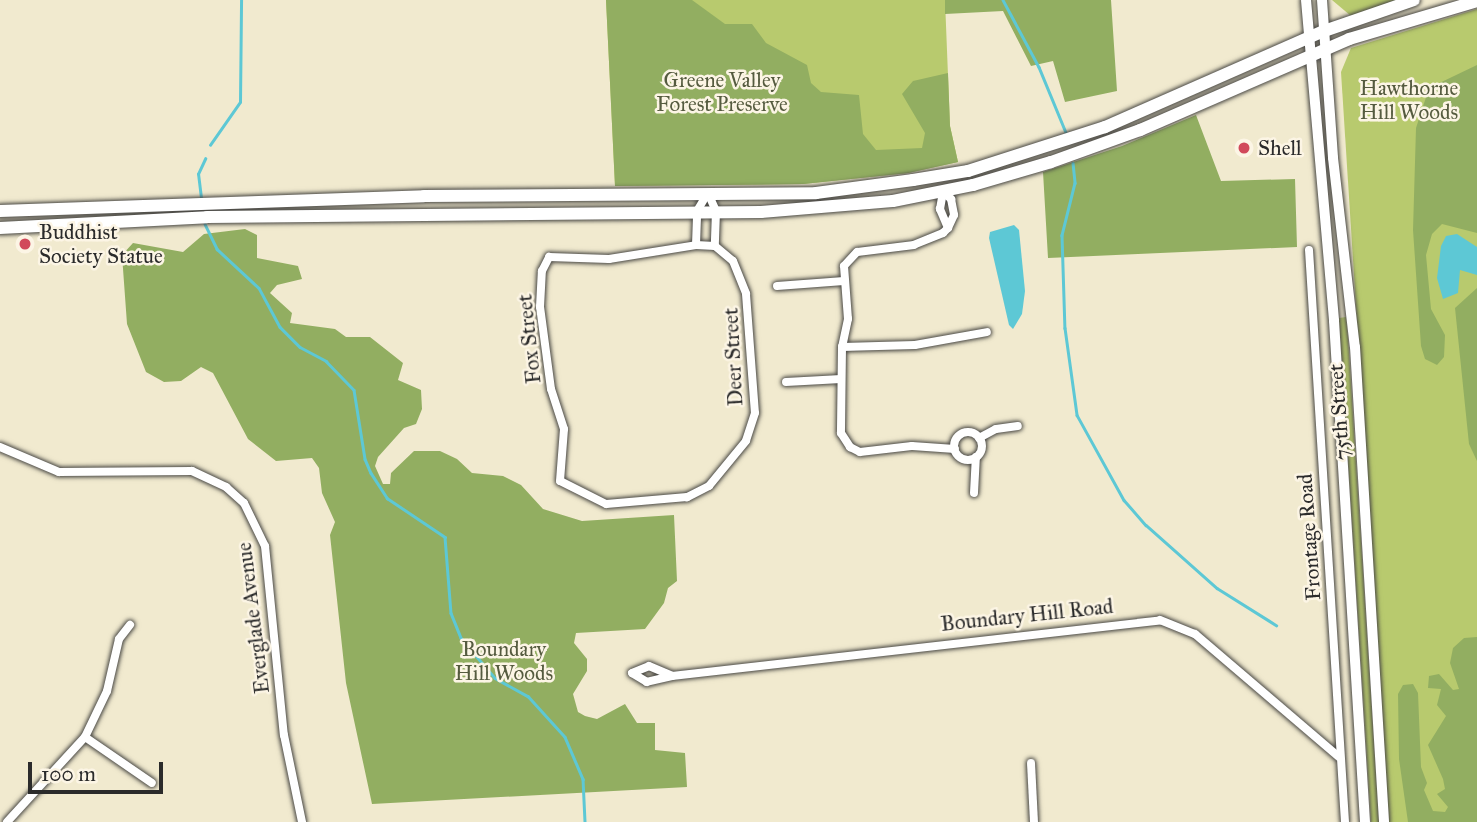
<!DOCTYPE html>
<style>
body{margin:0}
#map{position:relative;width:1477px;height:822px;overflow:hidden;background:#f1eacf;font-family:"IM FELL Great Primer",serif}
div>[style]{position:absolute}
.green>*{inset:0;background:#b8ca6e}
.forest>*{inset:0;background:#92ae61}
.water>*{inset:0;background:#5dc8d5}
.stream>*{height:2.5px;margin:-1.25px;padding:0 1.25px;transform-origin:1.25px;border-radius:1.25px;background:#5dc8d5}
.roads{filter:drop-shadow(0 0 2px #494844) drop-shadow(0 0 2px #494844)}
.minor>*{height:8px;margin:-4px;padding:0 4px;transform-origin:4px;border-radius:4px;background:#fff}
.minor>.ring{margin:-4px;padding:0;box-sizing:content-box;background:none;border:8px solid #fff;border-radius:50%}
.secondary>*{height:10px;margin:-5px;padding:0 5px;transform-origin:5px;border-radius:5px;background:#fff}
.primary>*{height:12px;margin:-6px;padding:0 6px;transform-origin:6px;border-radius:6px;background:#fff}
.dots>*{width:19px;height:19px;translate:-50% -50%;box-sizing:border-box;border:4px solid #fcf5e5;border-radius:50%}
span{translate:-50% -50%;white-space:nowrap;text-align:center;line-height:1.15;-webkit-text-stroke:5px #fcf5e5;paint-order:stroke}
.park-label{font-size:21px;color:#555b3f}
.poi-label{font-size:21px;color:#2b2b2b}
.left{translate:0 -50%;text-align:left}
.street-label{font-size:21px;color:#2b2b2b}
.scale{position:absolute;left:28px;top:762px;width:135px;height:32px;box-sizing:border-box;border:4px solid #2b2b2b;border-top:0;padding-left:9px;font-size:21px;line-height:24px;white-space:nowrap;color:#2b2b2b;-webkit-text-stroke:5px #fcf5e5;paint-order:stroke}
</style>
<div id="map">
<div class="green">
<i style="clip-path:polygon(606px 0,945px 0,950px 126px,958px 162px,908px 173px,803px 184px,615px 186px)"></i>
<i style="clip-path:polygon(1332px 0,1399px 0,1351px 16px)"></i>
<i style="clip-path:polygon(1477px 9px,1477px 822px,1389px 822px,1341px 72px,1351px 48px)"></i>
<i style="clip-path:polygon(1346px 317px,1348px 338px,1379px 822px,1371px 822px,1339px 318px)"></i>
</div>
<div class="forest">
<i style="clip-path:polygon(606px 0,692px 0,725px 24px,752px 24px,766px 43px,807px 65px,811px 83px,821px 92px,859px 95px,863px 134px,876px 150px,922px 148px,925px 133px,902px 94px,913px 81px,948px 73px,950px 126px,958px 162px,908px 173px,803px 184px,615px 186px)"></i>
<i style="clip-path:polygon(945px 0,1111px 0,1117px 91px,1065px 102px,1053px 61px,1031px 66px,1003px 11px,945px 14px)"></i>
<i style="clip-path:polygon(1477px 65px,1477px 233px,1442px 224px,1432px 234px,1426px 255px,1431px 309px,1445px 335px,1444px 357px,1437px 365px,1425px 359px,1421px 346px,1413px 230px,1416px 128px,1429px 88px)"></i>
<i style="clip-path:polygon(1196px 115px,1221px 181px,1295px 179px,1297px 247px,1048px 258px,1043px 172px,1122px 146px)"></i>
<i style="clip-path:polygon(245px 229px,257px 235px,257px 258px,298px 266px,302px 279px,277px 285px,270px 293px,292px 313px,290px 323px,335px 329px,346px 337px,370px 337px,403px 363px,398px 380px,421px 390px,422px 409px,416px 424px,404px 428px,378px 457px,375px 466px,383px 484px,390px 484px,391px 473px,414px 451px,440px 451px,457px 459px,472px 473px,503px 476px,521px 485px,543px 509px,582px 521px,674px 515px,677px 581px,668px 588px,664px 603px,645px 629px,576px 633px,574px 643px,587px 659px,587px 671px,573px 694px,578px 712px,585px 716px,597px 719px,625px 704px,637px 723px,655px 723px,655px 750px,685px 753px,687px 787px,372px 804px,346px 683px,330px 535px,335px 522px,322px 493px,319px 468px,312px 458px,276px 461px,248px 439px,213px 373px,201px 367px,181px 381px,164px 382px,146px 372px,127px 324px,122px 255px,133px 243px,183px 252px,204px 234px)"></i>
<i style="clip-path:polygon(1477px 288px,1477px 461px,1469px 444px,1455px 308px)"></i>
<i style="clip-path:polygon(1477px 637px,1477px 822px,1408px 822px,1399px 759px,1398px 694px,1403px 685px,1413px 684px,1418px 693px,1421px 767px,1427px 783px,1424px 790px,1433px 811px,1445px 812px,1448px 807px,1437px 794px,1445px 789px,1443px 779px,1428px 745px,1446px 716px,1437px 705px,1441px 689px,1428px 688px,1429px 676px,1439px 674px,1453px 690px,1459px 689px,1450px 663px,1453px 648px,1464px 638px)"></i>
</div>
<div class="water">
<i style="clip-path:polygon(1014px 225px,1019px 230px,1025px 291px,1022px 314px,1013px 329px,1009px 325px,989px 238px,990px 232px)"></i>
<i style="clip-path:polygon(1457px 234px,1477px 247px,1477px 275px,1460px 270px,1458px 293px,1443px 299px,1437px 278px,1441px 246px,1446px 236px)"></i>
</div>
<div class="stream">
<i style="left:1003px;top:0;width:76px;rotate:61.8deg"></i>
<i style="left:1039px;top:67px;width:74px;rotate:67.6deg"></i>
<i style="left:210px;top:145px;width:52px;rotate:-55.1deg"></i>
<i style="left:240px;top:102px;width:102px;rotate:-89.4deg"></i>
<i style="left:1073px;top:163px;width:20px;rotate:84deg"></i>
<i style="left:1075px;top:183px;width:54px;rotate:104deg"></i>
<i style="left:1062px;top:235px;width:93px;rotate:88.2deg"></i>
<i style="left:1065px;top:328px;width:88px;rotate:82.1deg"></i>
<i style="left:1077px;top:415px;width:97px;rotate:61.1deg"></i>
<i style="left:1124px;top:500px;width:33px;rotate:49deg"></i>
<i style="left:1146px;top:525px;width:95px;rotate:41.6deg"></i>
<i style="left:1217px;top:588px;width:70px;rotate:32.1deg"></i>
<i style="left:201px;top:198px;width:24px;rotate:-97deg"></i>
<i style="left:198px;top:174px;width:17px;rotate:-65deg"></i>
<i style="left:205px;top:224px;width:28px;rotate:64deg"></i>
<i style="left:217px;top:249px;width:57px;rotate:42.9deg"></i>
<i style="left:259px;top:288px;width:44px;rotate:61.7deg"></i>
<i style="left:280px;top:327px;width:28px;rotate:45deg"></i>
<i style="left:300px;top:347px;width:30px;rotate:28deg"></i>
<i style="left:326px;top:361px;width:40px;rotate:46deg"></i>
<i style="left:354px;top:390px;width:70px;rotate:80.9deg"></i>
<i style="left:365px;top:459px;width:15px;rotate:67deg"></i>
<i style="left:371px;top:473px;width:30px;rotate:57deg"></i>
<i style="left:387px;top:498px;width:70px;rotate:33.9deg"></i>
<i style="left:445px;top:537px;width:76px;rotate:85.5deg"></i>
<i style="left:451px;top:613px;width:27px;rotate:68deg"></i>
<i style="left:461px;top:638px;width:52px;rotate:49.6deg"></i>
<i style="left:495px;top:678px;width:38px;rotate:29deg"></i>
<i style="left:528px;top:696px;width:55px;rotate:47.9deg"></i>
<i style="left:565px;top:737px;width:46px;rotate:66.8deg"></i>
<i style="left:583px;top:779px;width:43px;rotate:87.3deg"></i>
</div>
<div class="roads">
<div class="minor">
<i style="left:948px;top:228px;width:21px;rotate:-113deg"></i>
<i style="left:940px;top:209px;width:17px;rotate:-80deg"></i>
<i style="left:943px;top:192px;width:11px;rotate:41deg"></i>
<i style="left:951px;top:199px;width:16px;rotate:79deg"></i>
<i style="left:954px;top:215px;width:14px;rotate:115deg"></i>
<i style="left:948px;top:228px;width:7px;rotate:135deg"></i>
<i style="left:943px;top:233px;width:31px;rotate:158deg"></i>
<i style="left:914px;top:245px;width:57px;rotate:173deg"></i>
<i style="left:857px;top:252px;width:19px;rotate:133deg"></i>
<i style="left:844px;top:266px;width:53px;rotate:85.7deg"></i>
<i style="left:848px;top:319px;width:29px;rotate:102deg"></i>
<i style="left:842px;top:347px;width:86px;rotate:90.7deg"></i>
<i style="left:841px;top:433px;width:17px;rotate:57deg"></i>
<i style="left:850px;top:447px;width:11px;rotate:27deg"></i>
<i style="left:860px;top:452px;width:52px;rotate:-6.6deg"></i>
<i style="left:912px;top:446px;width:43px;rotate:4deg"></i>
<i style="left:696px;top:245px;width:19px;rotate:3deg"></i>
<i style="left:715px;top:246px;width:23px;rotate:40deg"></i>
<i style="left:733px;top:261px;width:35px;rotate:68deg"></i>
<i style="left:746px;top:294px;width:119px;rotate:85.7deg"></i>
<i style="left:755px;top:413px;width:29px;rotate:108deg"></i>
<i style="left:746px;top:441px;width:58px;rotate:129.4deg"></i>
<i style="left:709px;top:486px;width:25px;rotate:153deg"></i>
<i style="left:687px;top:497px;width:81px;rotate:175.1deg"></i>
<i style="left:606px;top:504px;width:51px;rotate:-153.4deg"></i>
<i style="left:560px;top:481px;width:52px;rotate:-85.6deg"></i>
<i style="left:564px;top:429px;width:42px;rotate:-108deg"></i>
<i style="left:551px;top:389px;width:83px;rotate:-97.6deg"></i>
<i style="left:540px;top:307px;width:36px;rotate:-87deg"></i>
<i style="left:542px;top:271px;width:16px;rotate:-63deg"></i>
<i style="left:549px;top:257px;width:60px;rotate:1.9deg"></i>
<i style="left:609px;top:259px;width:88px;rotate:-9.1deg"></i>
<i style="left:696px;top:245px;width:34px;rotate:-88deg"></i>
<i style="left:697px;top:211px;width:21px;rotate:-59deg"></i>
<i style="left:708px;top:193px;width:20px;rotate:66deg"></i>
<i style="left:716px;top:211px;width:35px;rotate:92deg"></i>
<i style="left:1309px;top:250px;width:573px;rotate:86.4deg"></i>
<i style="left:777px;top:286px;width:67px;rotate:-4.3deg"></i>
<i style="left:842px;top:347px;width:73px;rotate:-1.6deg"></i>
<i style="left:915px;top:345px;width:73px;rotate:-10.2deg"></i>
<i style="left:786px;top:382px;width:55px;rotate:-3.1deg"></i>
<i class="ring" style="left:954px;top:432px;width:20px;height:20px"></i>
<i style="left:979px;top:438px;width:19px;rotate:-28deg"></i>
<i style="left:996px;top:429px;width:22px;rotate:-8deg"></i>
<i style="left:0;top:447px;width:64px;rotate:23deg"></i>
<i style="left:59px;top:472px;width:133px;rotate:-0.4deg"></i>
<i style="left:192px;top:471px;width:38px;rotate:25deg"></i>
<i style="left:226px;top:487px;width:24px;rotate:42deg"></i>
<i style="left:244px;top:503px;width:48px;rotate:64deg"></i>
<i style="left:265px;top:546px;width:190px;rotate:84.3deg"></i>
<i style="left:284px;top:735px;width:89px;rotate:78.3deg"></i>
<i style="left:974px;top:493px;width:36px;rotate:-87deg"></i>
<i style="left:672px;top:676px;width:26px;rotate:167deg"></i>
<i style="left:647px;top:682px;width:17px;rotate:-149deg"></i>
<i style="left:632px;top:673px;width:18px;rotate:-22deg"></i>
<i style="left:649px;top:666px;width:25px;rotate:23deg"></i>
<i style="left:672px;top:676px;width:491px;rotate:-6.5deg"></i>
<i style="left:1160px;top:620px;width:38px;rotate:22deg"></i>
<i style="left:1195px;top:634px;width:189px;rotate:40.5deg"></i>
<i style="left:85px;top:737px;width:81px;rotate:34.5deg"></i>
<i style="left:1031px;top:763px;width:59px;rotate:87.1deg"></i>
<i style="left:7px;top:822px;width:115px;rotate:-47.5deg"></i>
<i style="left:85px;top:737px;width:51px;rotate:-64.4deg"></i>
<i style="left:107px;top:691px;width:53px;rotate:-77deg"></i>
<i style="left:119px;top:639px;width:18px;rotate:-52deg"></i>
</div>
<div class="secondary">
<i style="left:1306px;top:0;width:322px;rotate:85deg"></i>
<i style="left:1334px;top:321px;width:502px;rotate:86.46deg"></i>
<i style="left:1322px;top:0;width:158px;rotate:86deg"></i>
<i style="left:1333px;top:158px;width:190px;rotate:83.4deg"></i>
<i style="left:1355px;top:347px;width:476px;rotate:86.5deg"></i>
</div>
<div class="primary">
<i style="left:0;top:211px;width:424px;rotate:-2deg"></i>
<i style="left:424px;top:196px;width:392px;rotate:-0.4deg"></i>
<i style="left:816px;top:193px;width:98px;rotate:-7.6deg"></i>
<i style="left:913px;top:180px;width:56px;rotate:-9.3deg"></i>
<i style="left:968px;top:171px;width:144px;rotate:-17.8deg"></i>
<i style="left:1105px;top:127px;width:239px;rotate:-23.7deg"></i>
<i style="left:1324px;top:31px;width:95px;rotate:-19deg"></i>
<i style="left:0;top:228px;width:207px;rotate:-3deg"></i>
<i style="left:207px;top:217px;width:554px;rotate:-0.52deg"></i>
<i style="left:761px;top:212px;width:132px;rotate:-4.8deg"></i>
<i style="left:893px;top:201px;width:82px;rotate:-11.3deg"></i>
<i style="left:973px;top:185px;width:81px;rotate:-16.4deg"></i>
<i style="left:1051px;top:162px;width:95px;rotate:-19.8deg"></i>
<i style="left:1140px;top:130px;width:228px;rotate:-23.5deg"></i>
<i style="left:1349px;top:39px;width:134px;rotate:-16.5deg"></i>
</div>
</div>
<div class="dots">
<i style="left:1244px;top:148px;background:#d1495b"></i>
<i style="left:25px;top:244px;background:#d1495b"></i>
</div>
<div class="park-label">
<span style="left:722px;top:92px">Greene Valley<br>Forest Preserve</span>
<span style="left:1409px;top:100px">Hawthorne<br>Hill Woods</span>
<span style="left:504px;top:661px">Boundary<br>Hill Woods</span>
</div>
<div class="poi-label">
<span class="left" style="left:1258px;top:148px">Shell</span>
<span class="left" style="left:39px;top:244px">Buddhist<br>Society Statue</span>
</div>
<div class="street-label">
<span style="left:529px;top:339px;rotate:-96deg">Fox Street</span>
<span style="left:733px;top:357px;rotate:-93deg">Deer Street</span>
<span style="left:1339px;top:412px;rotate:-94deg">75th Street</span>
<span style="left:1309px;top:537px;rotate:-94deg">Frontage Road</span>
<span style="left:1027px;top:615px;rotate:-6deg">Boundary Hill Road</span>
<span style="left:253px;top:618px;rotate:-97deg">Everglade Avenue</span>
</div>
<div class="scale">100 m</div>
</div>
